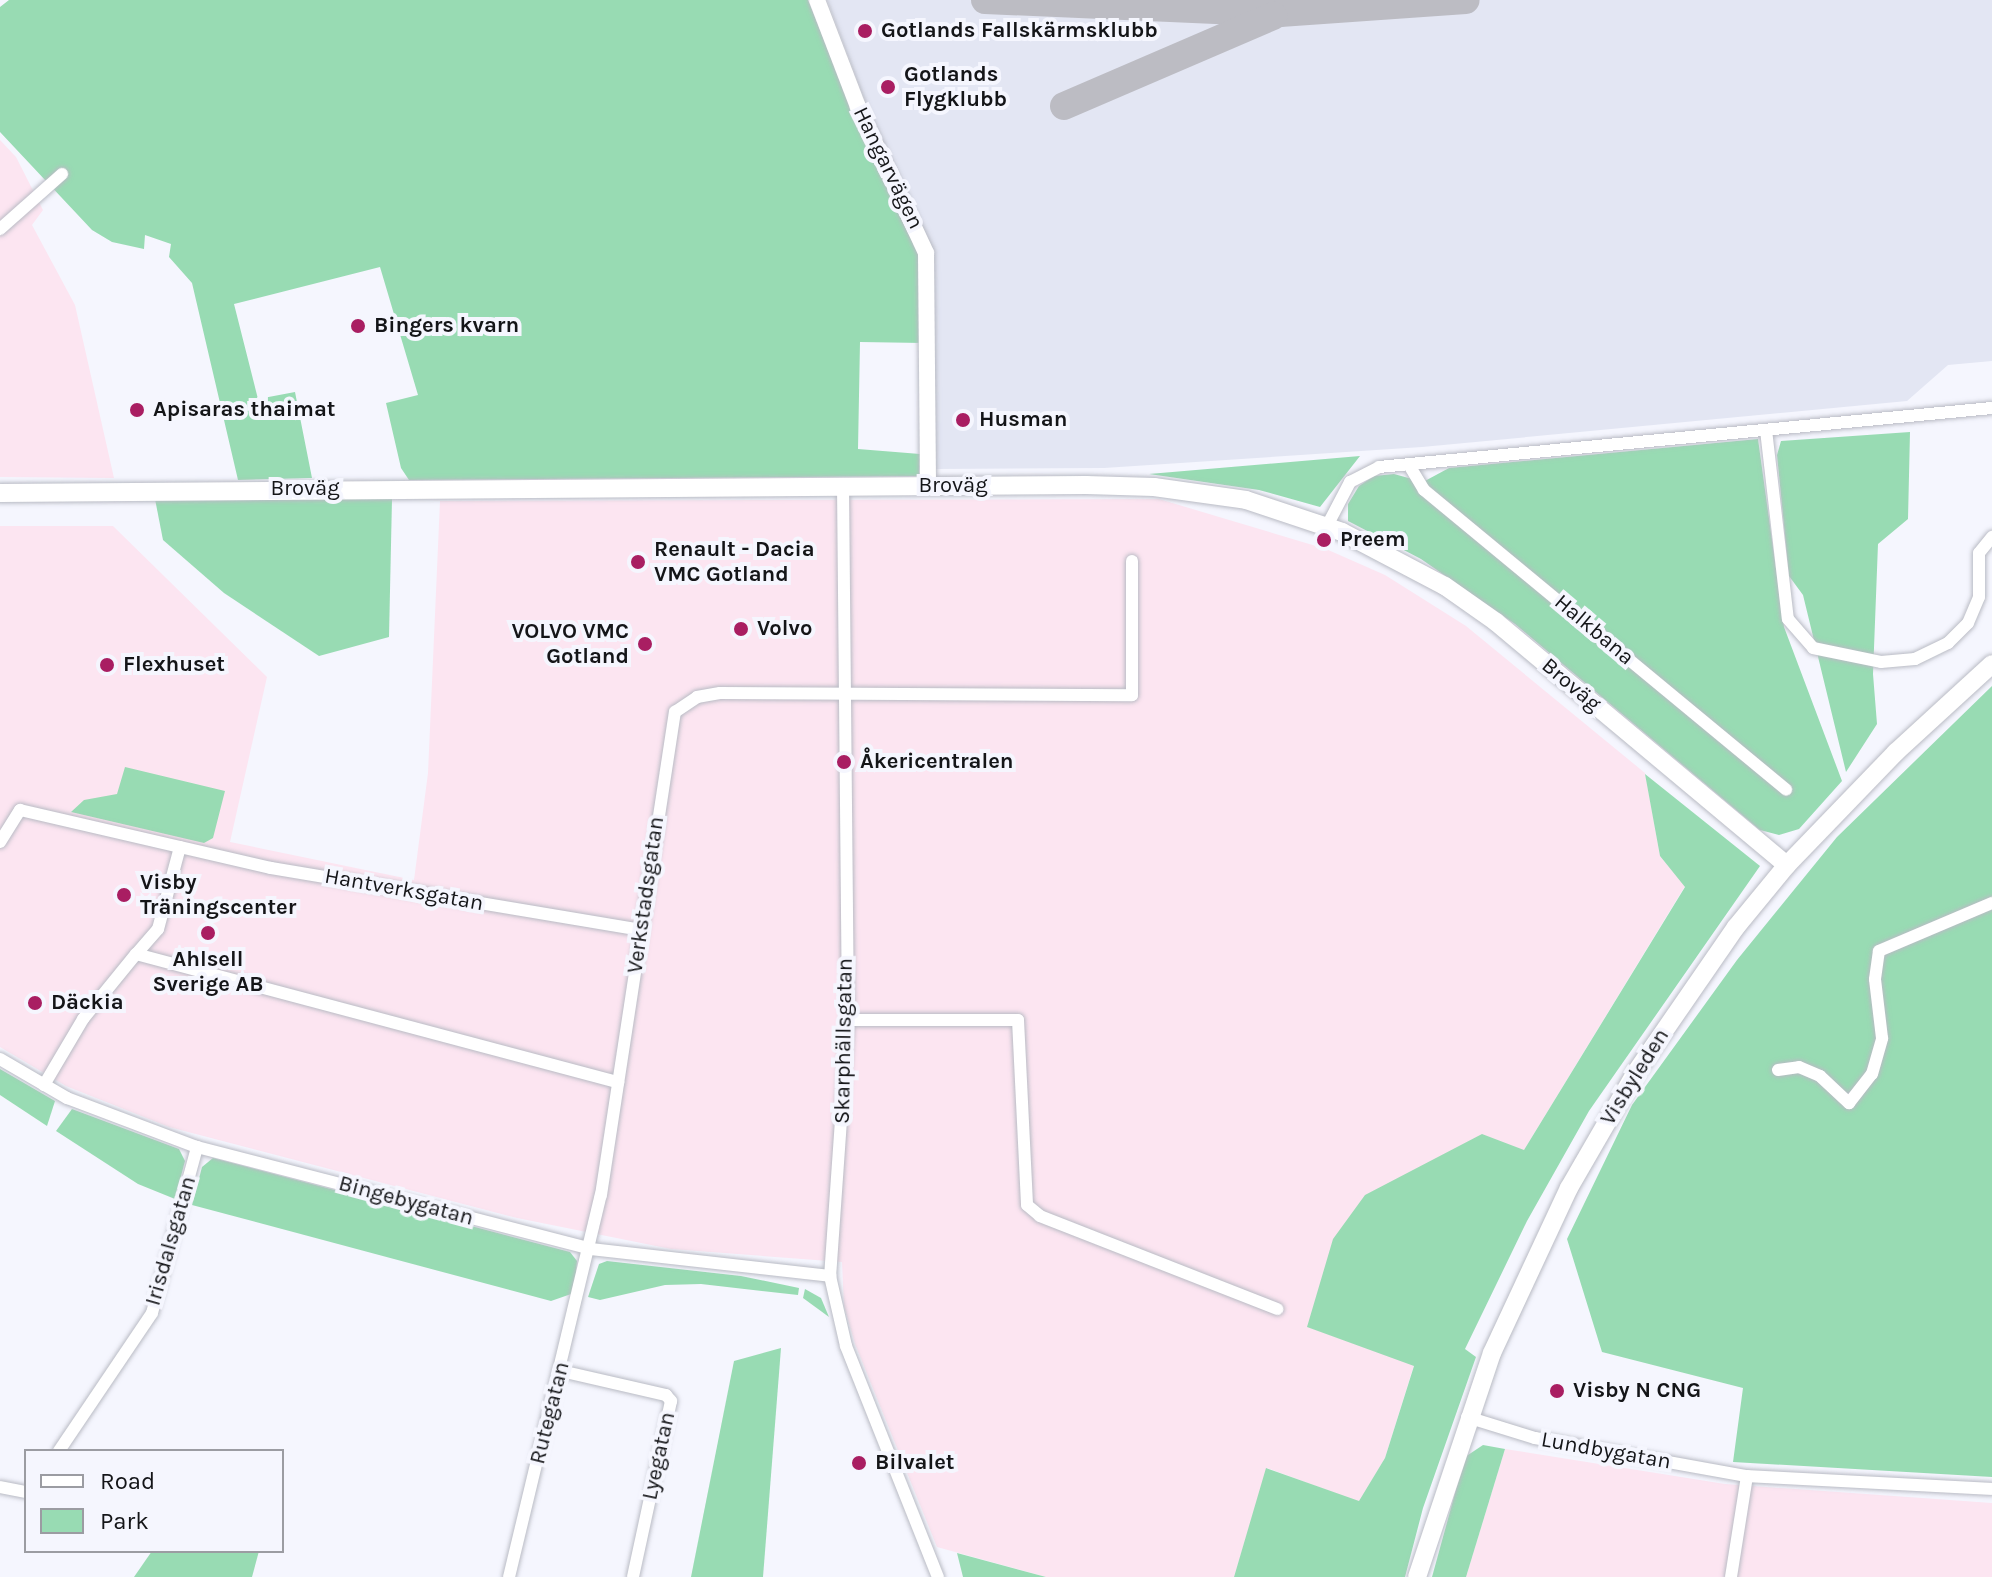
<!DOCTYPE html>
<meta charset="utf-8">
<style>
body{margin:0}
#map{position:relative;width:1992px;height:1577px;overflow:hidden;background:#f5f6fe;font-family:Karla,sans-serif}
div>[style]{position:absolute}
.built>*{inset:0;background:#e3e6f3}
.industrial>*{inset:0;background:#fce5f1}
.green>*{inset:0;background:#98dbb3}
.taxiway>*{height:28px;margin:-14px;padding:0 14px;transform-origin:14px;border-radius:14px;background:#bcbcc3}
.roads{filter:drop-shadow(0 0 2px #b9bbc4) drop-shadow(0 0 2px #b9bbc4)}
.minor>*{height:12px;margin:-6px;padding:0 6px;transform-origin:6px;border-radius:6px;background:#fff}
.tertiary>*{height:16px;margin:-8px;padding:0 8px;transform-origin:8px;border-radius:8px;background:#fff}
.secondary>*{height:18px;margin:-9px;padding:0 9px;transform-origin:9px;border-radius:9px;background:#fff}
.dots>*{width:22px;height:22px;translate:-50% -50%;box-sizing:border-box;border:4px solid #f5f6fe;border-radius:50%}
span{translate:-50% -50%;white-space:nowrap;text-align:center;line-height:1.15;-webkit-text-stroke:8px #f5f6fe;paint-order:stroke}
.poi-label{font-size:22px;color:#141518;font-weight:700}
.left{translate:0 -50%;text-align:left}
.right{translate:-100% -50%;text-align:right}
.street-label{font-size:22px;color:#141518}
.legend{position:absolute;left:24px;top:1449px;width:260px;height:104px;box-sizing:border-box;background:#f5f6fe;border:2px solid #9b9ca2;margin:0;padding:10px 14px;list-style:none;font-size:24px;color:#141518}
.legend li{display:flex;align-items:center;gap:16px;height:40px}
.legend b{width:40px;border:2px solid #9b9ca2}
</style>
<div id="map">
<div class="built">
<i style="clip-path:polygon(827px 0,1992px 0,1992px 361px,1948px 365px,1907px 401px,1422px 447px,1104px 468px,936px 469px,933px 249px,870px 114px)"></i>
</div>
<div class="industrial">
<i style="clip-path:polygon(0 140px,16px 157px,43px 210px,32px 225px,75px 305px,114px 478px,0 477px)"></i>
<i style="clip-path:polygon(1159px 499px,1326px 549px,1385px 575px,1466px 626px,1645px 773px,1660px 856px,1685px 886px,1524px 1150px,1308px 1327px,1414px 1365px,1385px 1458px,1359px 1502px,1267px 1468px,1234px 1577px,1046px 1577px,937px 1547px,855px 1344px,844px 1306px,842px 1262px,671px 1249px,517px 1218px,169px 1127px,66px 1086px,0 1047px,0 526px,113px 526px,267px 677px,230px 842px,414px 880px,428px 773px,440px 501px)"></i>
<i style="clip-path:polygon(1505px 1449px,1725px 1484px,1992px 1503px,1992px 1577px,1466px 1577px)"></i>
</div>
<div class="green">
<i style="clip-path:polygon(9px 0,808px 0,856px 119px,911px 226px,923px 275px,923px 343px,860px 342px,858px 449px,920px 454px,919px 476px,409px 480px,401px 468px,386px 403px,418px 395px,380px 267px,234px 304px,258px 399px,295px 392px,312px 478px,238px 480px,192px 283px,169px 257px,171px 244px,145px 235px,144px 249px,112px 242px,92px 230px,0 132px,0 7px)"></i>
<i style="clip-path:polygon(1910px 432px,1908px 519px,1878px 544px,1873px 674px,1877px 724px,1846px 772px,1803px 595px,1789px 576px,1777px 455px,1781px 441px)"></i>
<i style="clip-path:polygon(1758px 439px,1784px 627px,1842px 781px,1799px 829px,1779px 835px,1760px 830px,1515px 624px,1421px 559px,1348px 521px,1348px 504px,1359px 486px,1374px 476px,1394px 474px,1423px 482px,1449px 468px)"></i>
<i style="clip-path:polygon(1360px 456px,1320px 507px,1259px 490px,1149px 474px)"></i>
<i style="clip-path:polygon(155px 499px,392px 499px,389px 637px,319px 656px,224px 593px,163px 540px)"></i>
<i style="clip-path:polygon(1992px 686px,1992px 1477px,1733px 1462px,1743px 1388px,1602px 1352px,1567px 1239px,1632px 1105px,1737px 960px,1837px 837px)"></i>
<i style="clip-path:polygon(125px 767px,225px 791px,213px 838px,204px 843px,71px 812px,84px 800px,117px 794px)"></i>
<i style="clip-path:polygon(1645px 774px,1760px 866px,1589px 1111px,1527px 1221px,1465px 1349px,1476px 1357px,1423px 1508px,1405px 1577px,1234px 1577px,1266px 1468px,1359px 1501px,1385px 1458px,1414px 1366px,1307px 1327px,1333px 1239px,1365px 1195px,1482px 1134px,1524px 1150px,1685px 887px,1660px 856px)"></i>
<i style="clip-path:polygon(0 1069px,55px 1101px,47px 1126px,0 1095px)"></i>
<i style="clip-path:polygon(72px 1109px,179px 1149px,185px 1161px,175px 1199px,138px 1184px,56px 1131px)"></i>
<i style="clip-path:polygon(213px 1158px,570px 1252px,577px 1261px,574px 1293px,551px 1301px,192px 1205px,202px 1167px)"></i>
<i style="clip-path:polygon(607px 1261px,741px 1276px,799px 1288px,798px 1295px,701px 1284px,665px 1285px,600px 1300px,588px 1297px,599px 1264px)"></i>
<i style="clip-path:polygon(805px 1289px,821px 1298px,829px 1317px,803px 1298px)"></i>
<i style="clip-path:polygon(781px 1348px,763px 1577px,691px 1577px,734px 1361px)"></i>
<i style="clip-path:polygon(1483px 1445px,1505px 1449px,1466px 1577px,1432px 1577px,1465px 1457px)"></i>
<i style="clip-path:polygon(152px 1551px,259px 1551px,252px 1577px,134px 1577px)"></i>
<i style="clip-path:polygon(957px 1553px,1046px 1577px,963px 1577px)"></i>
</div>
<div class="taxiway">
<i style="left:985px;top:0;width:295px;rotate:2.5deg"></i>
<i style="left:1280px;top:13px;width:186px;rotate:-4deg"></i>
<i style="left:1064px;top:106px;width:228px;rotate:-23.3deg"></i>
</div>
<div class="roads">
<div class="minor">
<i style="left:0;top:229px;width:83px;rotate:-41.6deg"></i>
<i style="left:1766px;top:430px;width:190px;rotate:83.4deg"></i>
<i style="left:1788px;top:619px;width:38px;rotate:49deg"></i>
<i style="left:1813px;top:648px;width:69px;rotate:11.6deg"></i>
<i style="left:1881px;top:662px;width:34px;rotate:-5deg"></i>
<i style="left:1915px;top:659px;width:37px;rotate:-26deg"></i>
<i style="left:1948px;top:643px;width:28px;rotate:-45deg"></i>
<i style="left:1968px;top:623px;width:28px;rotate:-67deg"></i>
<i style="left:1979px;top:597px;width:44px;rotate:-90deg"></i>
<i style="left:1979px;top:553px;width:21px;rotate:-51deg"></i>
<i style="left:1409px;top:465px;width:29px;rotate:59deg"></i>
<i style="left:1424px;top:490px;width:470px;rotate:39.6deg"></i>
<i style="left:843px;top:486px;width:534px;rotate:89.46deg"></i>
<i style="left:848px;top:1020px;width:257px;rotate:94deg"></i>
<i style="left:830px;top:1276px;width:72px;rotate:77.1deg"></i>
<i style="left:846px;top:1346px;width:249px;rotate:68.3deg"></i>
<i style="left:1327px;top:526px;width:50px;rotate:-62.4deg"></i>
<i style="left:1350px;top:482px;width:33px;rotate:-27deg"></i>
<i style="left:1379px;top:467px;width:616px;rotate:-5.5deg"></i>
<i style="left:0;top:842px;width:38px;rotate:-58deg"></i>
<i style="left:20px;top:810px;width:258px;rotate:13deg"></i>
<i style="left:271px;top:868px;width:374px;rotate:9.5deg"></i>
<i style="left:180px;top:847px;width:85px;rotate:105deg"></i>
<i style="left:158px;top:929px;width:33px;rotate:131deg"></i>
<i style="left:136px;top:954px;width:499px;rotate:14.9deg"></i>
<i style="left:848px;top:1020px;width:170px"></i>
<i style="left:1018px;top:1020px;width:185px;rotate:87.2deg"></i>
<i style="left:1027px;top:1205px;width:17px;rotate:40deg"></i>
<i style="left:1040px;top:1216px;width:255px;rotate:21.4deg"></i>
<i style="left:0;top:1059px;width:78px;rotate:30.2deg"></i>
<i style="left:67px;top:1098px;width:139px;rotate:20.7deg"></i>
<i style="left:197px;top:1147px;width:406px;rotate:14.5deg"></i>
<i style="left:590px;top:1249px;width:242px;rotate:6.4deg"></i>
<i style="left:1778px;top:1070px;width:21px;rotate:-8deg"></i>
<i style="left:1799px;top:1067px;width:23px;rotate:23deg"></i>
<i style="left:1820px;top:1076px;width:40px;rotate:43deg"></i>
<i style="left:1849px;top:1103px;width:37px;rotate:-52deg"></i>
<i style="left:1872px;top:1074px;width:37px;rotate:-74deg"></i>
<i style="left:1882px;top:1038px;width:59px;rotate:-96.8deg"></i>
<i style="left:1875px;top:979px;width:28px;rotate:-82deg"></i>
<i style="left:1879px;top:951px;width:123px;rotate:-23deg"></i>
<i style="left:44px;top:1085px;width:77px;rotate:-59.4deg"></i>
<i style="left:83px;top:1019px;width:84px;rotate:-50.8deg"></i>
<i style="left:561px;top:1371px;width:108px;rotate:12.9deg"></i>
<i style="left:666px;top:1395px;width:8px;rotate:50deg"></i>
<i style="left:671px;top:1401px;width:180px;rotate:102.2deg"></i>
<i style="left:1467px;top:1417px;width:71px;rotate:17.2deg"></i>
<i style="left:1535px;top:1438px;width:215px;rotate:10.2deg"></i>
<i style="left:1747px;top:1476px;width:245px;rotate:3deg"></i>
<i style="left:59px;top:1451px;width:166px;rotate:-56deg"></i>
<i style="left:152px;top:1313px;width:172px;rotate:-74.8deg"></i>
<i style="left:0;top:1487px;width:26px;rotate:11deg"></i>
<i style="left:509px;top:1577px;width:393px;rotate:-76.5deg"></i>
<i style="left:601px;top:1195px;width:489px;rotate:-81.3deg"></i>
<i style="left:675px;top:712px;width:27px;rotate:-34deg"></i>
<i style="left:697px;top:697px;width:23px;rotate:-10deg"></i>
<i style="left:720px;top:693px;width:412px;rotate:0.3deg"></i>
<i style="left:1132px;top:695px;width:134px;rotate:-90deg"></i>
<i style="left:1731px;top:1577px;width:102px;rotate:-81deg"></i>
</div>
<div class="tertiary">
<i style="left:817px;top:0;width:115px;rotate:69deg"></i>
<i style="left:858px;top:107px;width:161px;rotate:65deg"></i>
<i style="left:926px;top:253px;width:232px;rotate:89.5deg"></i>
</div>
<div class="secondary">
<i style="left:0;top:493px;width:1086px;rotate:-0.42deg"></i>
<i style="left:1086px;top:485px;width:68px;rotate:1.7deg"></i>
<i style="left:1154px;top:487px;width:93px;rotate:8deg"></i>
<i style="left:1246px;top:500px;width:101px;rotate:18.4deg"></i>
<i style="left:1342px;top:532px;width:116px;rotate:27.7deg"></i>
<i style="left:1445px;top:586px;width:62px;rotate:35.2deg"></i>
<i style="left:1496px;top:622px;width:379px;rotate:39.9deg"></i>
<i style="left:1417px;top:1577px;width:236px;rotate:-71.5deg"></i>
<i style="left:1492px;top:1353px;width:182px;rotate:-65deg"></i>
<i style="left:1569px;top:1188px;width:134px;rotate:-60deg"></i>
<i style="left:1636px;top:1072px;width:176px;rotate:-55.4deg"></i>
<i style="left:1736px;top:927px;width:80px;rotate:-50.6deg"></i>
<i style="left:1787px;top:865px;width:157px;rotate:-46deg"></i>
<i style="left:1896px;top:752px;width:130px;rotate:-42.5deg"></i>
</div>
</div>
<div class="dots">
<i style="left:865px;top:31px;background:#a91e62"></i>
<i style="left:888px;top:87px;background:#a91e62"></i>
<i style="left:358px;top:326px;background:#a91e62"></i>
<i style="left:137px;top:410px;background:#a91e62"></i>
<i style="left:963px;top:420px;background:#a91e62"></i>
<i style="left:1324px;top:540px;background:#a91e62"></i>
<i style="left:638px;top:562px;background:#a91e62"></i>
<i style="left:741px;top:629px;background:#a91e62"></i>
<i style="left:645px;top:644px;background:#a91e62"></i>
<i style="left:107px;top:665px;background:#a91e62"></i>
<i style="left:844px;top:762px;background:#a91e62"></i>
<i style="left:124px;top:895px;background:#a91e62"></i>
<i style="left:208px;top:933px;background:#a91e62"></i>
<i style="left:35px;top:1003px;background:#a91e62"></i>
<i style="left:1557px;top:1391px;background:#a91e62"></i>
<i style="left:859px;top:1463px;background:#a91e62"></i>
</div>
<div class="poi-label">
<span class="left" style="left:881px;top:31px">Gotlands Fallskärmsklubb</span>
<span class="left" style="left:904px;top:87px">Gotlands<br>Flygklubb</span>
<span class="left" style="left:374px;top:326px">Bingers kvarn</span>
<span class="left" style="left:153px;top:410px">Apisaras thaimat</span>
<span class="left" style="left:979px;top:420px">Husman</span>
<span class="left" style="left:1340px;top:540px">Preem</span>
<span class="left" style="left:654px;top:562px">Renault - Dacia<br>VMC Gotland</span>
<span class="left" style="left:757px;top:629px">Volvo</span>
<span class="right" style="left:629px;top:644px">VOLVO VMC<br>Gotland</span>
<span class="left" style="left:123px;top:665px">Flexhuset</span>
<span class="left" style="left:860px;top:762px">Åkericentralen</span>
<span class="left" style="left:140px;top:895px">Visby<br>Träningscenter</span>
<span style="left:208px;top:972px">Ahlsell<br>Sverige AB</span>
<span class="left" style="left:51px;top:1003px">Däckia</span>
<span class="left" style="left:1573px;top:1391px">Visby N CNG</span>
<span class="left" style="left:875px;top:1463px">Bilvalet</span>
</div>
<div class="street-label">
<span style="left:888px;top:168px;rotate:64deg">Hangarvägen</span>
<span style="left:953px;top:486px">Broväg</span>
<span style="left:305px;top:489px">Broväg</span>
<span style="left:1594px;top:630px;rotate:40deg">Halkbana</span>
<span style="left:1571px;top:685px;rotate:40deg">Broväg</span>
<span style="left:404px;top:890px;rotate:10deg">Hantverksgatan</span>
<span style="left:646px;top:895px;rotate:-82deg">Verkstadsgatan</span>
<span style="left:844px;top:1041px;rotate:-89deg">Skarphällsgatan</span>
<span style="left:1635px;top:1077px;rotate:-58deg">Visbyleden</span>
<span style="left:406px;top:1201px;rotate:15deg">Bingebygatan</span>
<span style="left:171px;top:1241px;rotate:-74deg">Irisdalsgatan</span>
<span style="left:550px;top:1413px;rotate:-76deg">Rutegatan</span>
<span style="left:1606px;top:1451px;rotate:10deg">Lundbygatan</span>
<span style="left:659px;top:1456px;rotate:-78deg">Lyegatan</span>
</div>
<ul class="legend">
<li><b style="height:10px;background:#fff"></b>Road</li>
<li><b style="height:22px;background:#98dbb3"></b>Park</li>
</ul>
</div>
